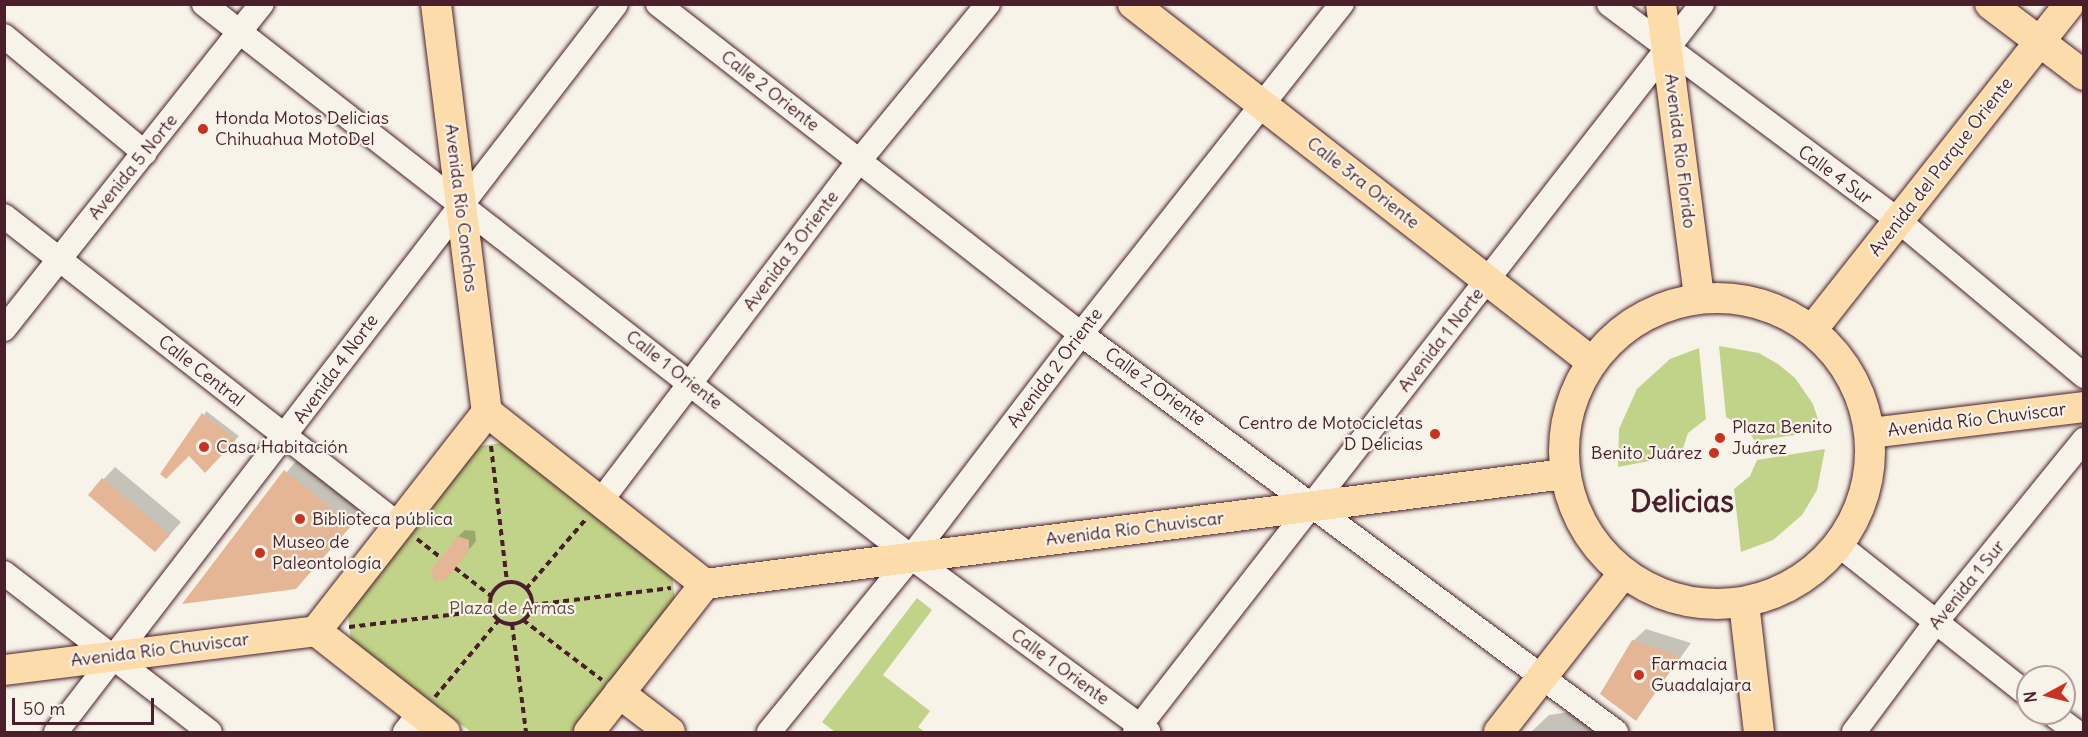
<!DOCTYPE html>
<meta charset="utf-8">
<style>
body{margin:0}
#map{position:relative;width:2088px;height:737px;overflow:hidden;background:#f7f3e8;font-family:Delius,sans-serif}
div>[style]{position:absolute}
.green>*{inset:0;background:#c1d388}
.shadow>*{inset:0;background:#0003}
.building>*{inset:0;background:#e4b695}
.path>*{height:4px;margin-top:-2px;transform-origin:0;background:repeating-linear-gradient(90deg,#4a1f2b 0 6px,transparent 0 10.5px)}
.path>.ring{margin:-2px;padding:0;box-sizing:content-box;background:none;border:4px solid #4a1f2b;border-radius:50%}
.roads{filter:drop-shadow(0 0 2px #4a1f2b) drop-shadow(0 0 2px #4a1f2b)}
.minor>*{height:24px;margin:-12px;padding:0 12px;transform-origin:12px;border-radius:12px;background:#f7f3e8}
.major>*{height:30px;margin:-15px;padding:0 15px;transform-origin:15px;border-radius:15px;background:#fddcac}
.major>.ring{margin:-15px;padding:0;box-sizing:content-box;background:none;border:30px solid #fddcac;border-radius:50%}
.dots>*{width:16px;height:16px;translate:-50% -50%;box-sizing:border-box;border:3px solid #f7f3e8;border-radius:50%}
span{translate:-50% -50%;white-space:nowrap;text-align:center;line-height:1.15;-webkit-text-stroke:4.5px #f7f3e8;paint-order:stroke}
.street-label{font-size:18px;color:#4a1f2b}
.poi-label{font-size:18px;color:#4a1f2b}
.left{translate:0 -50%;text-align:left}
.right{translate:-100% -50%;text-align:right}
.park-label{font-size:18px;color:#684c42}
.town-label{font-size:30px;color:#4a1f2b;font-weight:700}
.frame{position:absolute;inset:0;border:6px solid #4a1f2b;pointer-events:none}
.north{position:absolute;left:2016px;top:665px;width:60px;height:60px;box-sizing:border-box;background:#f7f3e8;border:2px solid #b29e9c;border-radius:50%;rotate:263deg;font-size:16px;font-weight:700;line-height:24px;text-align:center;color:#4a1f2b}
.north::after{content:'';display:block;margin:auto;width:21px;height:27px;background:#c8321e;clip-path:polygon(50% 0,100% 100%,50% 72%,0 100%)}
.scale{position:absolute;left:12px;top:698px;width:142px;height:27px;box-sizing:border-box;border:3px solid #4a1f2b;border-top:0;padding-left:8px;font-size:18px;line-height:21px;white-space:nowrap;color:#4a1f2b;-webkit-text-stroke:4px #f7f3e8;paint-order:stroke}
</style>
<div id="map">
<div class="green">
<i style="clip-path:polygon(1719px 346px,1759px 353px,1778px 364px,1795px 378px,1813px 404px,1822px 431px,1755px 441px,1746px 428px,1726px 417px)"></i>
<i style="clip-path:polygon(1699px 348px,1706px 419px,1688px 433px,1681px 455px,1618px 467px,1619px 429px,1637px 389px,1670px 359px)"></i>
<i style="clip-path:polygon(502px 443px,672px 574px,675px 602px,572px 732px,471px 732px,351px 642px,348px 614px,479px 446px)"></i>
<i style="clip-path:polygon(1825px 449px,1817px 490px,1802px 515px,1773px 540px,1741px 552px,1734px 489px,1750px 476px,1757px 460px)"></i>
<i style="clip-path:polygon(917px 598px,932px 610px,883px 675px,930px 711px,918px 727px,925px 732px,835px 732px,822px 722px)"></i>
</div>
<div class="shadow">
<i style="clip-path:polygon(206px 411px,239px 436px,205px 471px,189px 454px)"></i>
<i style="clip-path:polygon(301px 455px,367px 508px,295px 588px,235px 540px,236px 533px)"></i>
<i style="clip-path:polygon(115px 467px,181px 522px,167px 538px,90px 494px)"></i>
<i style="clip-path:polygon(465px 530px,475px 531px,476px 541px,453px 570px,456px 538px)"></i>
<i style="clip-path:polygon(1646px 629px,1691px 643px,1636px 719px,1633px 641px)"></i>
<i style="clip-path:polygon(1575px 711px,1602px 732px,1531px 732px,1549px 715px)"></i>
</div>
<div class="building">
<i style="clip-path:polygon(202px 413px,236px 440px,205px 473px,189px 456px,166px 479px,160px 474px)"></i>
<i style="clip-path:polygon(284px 470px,352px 525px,296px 589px,182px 604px)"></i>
<i style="clip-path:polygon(102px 478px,170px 535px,155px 552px,88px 495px)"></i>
<i style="clip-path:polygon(458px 536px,469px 540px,469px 550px,446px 580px,434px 581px,431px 570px)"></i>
<i style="clip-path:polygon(1632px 640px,1680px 656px,1636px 721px,1600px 694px)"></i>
</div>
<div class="path">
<i style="left:491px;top:446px;width:137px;rotate:83.3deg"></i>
<i style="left:417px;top:539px;width:29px;rotate:38deg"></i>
<i style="left:455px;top:568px;width:46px;rotate:37.9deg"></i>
<i class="ring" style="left:490px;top:582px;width:38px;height:38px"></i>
<i style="left:526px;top:589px;width:92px;rotate:-49.4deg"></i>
<i style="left:532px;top:605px;width:140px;rotate:-7deg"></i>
<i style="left:523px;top:620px;width:99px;rotate:37.2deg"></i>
<i style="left:512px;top:624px;width:109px;rotate:82.6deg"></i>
<i style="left:349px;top:627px;width:143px;rotate:-6.8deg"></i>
<i style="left:435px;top:697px;width:100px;rotate:-50.3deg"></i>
</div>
<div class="roads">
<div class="minor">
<i style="left:204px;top:4px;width:898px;rotate:38.03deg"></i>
<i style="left:911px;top:557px;width:295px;rotate:36.4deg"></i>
<i style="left:658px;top:4px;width:536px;rotate:37.96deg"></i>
<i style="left:1081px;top:334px;width:667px;rotate:36.65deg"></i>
<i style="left:1609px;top:4px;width:364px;rotate:36.8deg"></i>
<i style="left:1900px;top:222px;width:240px;rotate:39.9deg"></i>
<i style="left:4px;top:36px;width:183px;rotate:39.7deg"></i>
<i style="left:4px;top:216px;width:502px;rotate:38.04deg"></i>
<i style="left:4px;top:329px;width:415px;rotate:-51.6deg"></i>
<i style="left:600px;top:502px;width:428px;rotate:-52.8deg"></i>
<i style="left:859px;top:161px;width:203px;rotate:-50.6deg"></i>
<i style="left:1839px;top:545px;width:241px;rotate:38.4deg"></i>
<i style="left:4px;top:573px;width:260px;rotate:37.7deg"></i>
<i style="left:2051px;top:713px;width:31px;rotate:37deg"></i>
<i style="left:56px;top:732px;width:918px;rotate:-52.43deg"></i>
<i style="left:405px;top:732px;width:24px;rotate:-52deg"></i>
<i style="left:769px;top:732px;width:225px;rotate:-50.9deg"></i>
<i style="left:911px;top:557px;width:280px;rotate:-52.7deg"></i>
<i style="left:1081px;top:334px;width:421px;rotate:-51.7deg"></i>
<i style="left:1135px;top:732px;width:923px;rotate:-52.09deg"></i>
<i style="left:1854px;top:732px;width:137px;rotate:-53.3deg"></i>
<i style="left:1936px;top:622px;width:235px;rotate:-50.9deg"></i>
</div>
<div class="major">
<i style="left:436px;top:4px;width:411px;rotate:82.9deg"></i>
<i style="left:1133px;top:4px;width:582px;rotate:37.95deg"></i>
<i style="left:1661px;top:4px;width:296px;rotate:82.6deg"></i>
<i style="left:1990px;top:4px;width:118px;rotate:37.1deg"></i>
<i class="ring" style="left:1564px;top:298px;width:276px;height:276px"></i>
<i style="left:1812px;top:330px;width:415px;rotate:-51.7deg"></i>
<i style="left:1870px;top:433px;width:216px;rotate:-6.9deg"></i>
<i style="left:705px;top:584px;width:867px;rotate:-7.29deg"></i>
<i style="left:1744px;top:603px;width:130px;rotate:83.4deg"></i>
<i style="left:316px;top:631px;width:278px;rotate:-52deg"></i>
<i style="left:487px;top:412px;width:278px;rotate:38.3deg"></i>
<i style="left:705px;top:584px;width:188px;rotate:128.1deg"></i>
<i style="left:316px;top:631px;width:164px;rotate:38.1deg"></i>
<i style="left:4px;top:670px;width:314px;rotate:-7.1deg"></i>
<i style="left:619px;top:693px;width:64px;rotate:37.4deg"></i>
<i style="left:1499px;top:732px;width:201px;rotate:-51.9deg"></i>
</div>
</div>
<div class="dots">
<i style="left:203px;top:129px;background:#c8321e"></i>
<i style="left:1435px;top:434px;background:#c8321e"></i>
<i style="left:1720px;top:438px;background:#c8321e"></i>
<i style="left:204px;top:447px;background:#c8321e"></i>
<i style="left:1714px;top:453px;background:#c8321e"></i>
<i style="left:300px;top:519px;background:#c8321e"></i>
<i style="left:260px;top:553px;background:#c8321e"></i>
<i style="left:1639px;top:675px;background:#c8321e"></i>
</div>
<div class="street-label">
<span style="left:770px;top:91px;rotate:38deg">Calle 2 Oriente</span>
<span style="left:1680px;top:151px;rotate:83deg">Avenida Río Florido</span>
<span style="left:133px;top:167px;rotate:-51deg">Avenida 5 Norte</span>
<span style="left:1941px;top:167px;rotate:-52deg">Avenida del Parque Oriente</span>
<span style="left:1835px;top:175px;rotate:36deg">Calle 4 Sur</span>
<span style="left:1363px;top:183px;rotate:38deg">Calle 3ra Oriente</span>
<span style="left:461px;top:208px;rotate:83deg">Avenida Río Conchos</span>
<span style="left:791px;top:251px;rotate:-53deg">Avenida 3 Oriente</span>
<span style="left:1441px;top:340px;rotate:-52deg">Avenida 1 Norte</span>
<span style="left:1055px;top:368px;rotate:-53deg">Avenida 2 Oriente</span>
<span style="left:336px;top:369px;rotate:-54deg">Avenida 4 Norte</span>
<span style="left:674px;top:370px;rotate:38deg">Calle 1 Oriente</span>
<span style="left:201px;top:371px;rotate:38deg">Calle Central</span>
<span style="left:1155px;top:387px;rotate:36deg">Calle 2 Oriente</span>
<span style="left:1977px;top:420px;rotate:-7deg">Avenida Río Chuviscar</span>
<span style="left:1135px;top:529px;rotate:-7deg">Avenida Río Chuviscar</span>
<span style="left:1967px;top:585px;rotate:-51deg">Avenida 1 Sur</span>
<span style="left:160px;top:650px;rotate:-7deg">Avenida Río Chuviscar</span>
<span style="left:1060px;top:667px;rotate:36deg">Calle 1 Oriente</span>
</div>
<div class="poi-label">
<span class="left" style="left:215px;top:129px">Honda Motos Delicias<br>Chihuahua MotoDel</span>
<span class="right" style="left:1423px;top:434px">Centro de Motocicletas<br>D Delicias</span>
<span class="left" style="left:1732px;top:438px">Plaza Benito<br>Juárez</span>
<span class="left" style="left:216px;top:447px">Casa Habitación</span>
<span class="right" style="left:1702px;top:453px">Benito Juárez</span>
<span class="left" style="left:312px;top:519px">Biblioteca pública</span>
<span class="left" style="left:272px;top:553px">Museo de<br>Paleontología</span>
<span class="left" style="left:1651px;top:675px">Farmacia<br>Guadalajara</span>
</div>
<div class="park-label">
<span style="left:512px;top:608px">Plaza de Armas</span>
</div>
<div class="town-label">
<span style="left:1682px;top:501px">Delicias</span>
</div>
<div class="frame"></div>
<div class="north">N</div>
<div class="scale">50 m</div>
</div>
